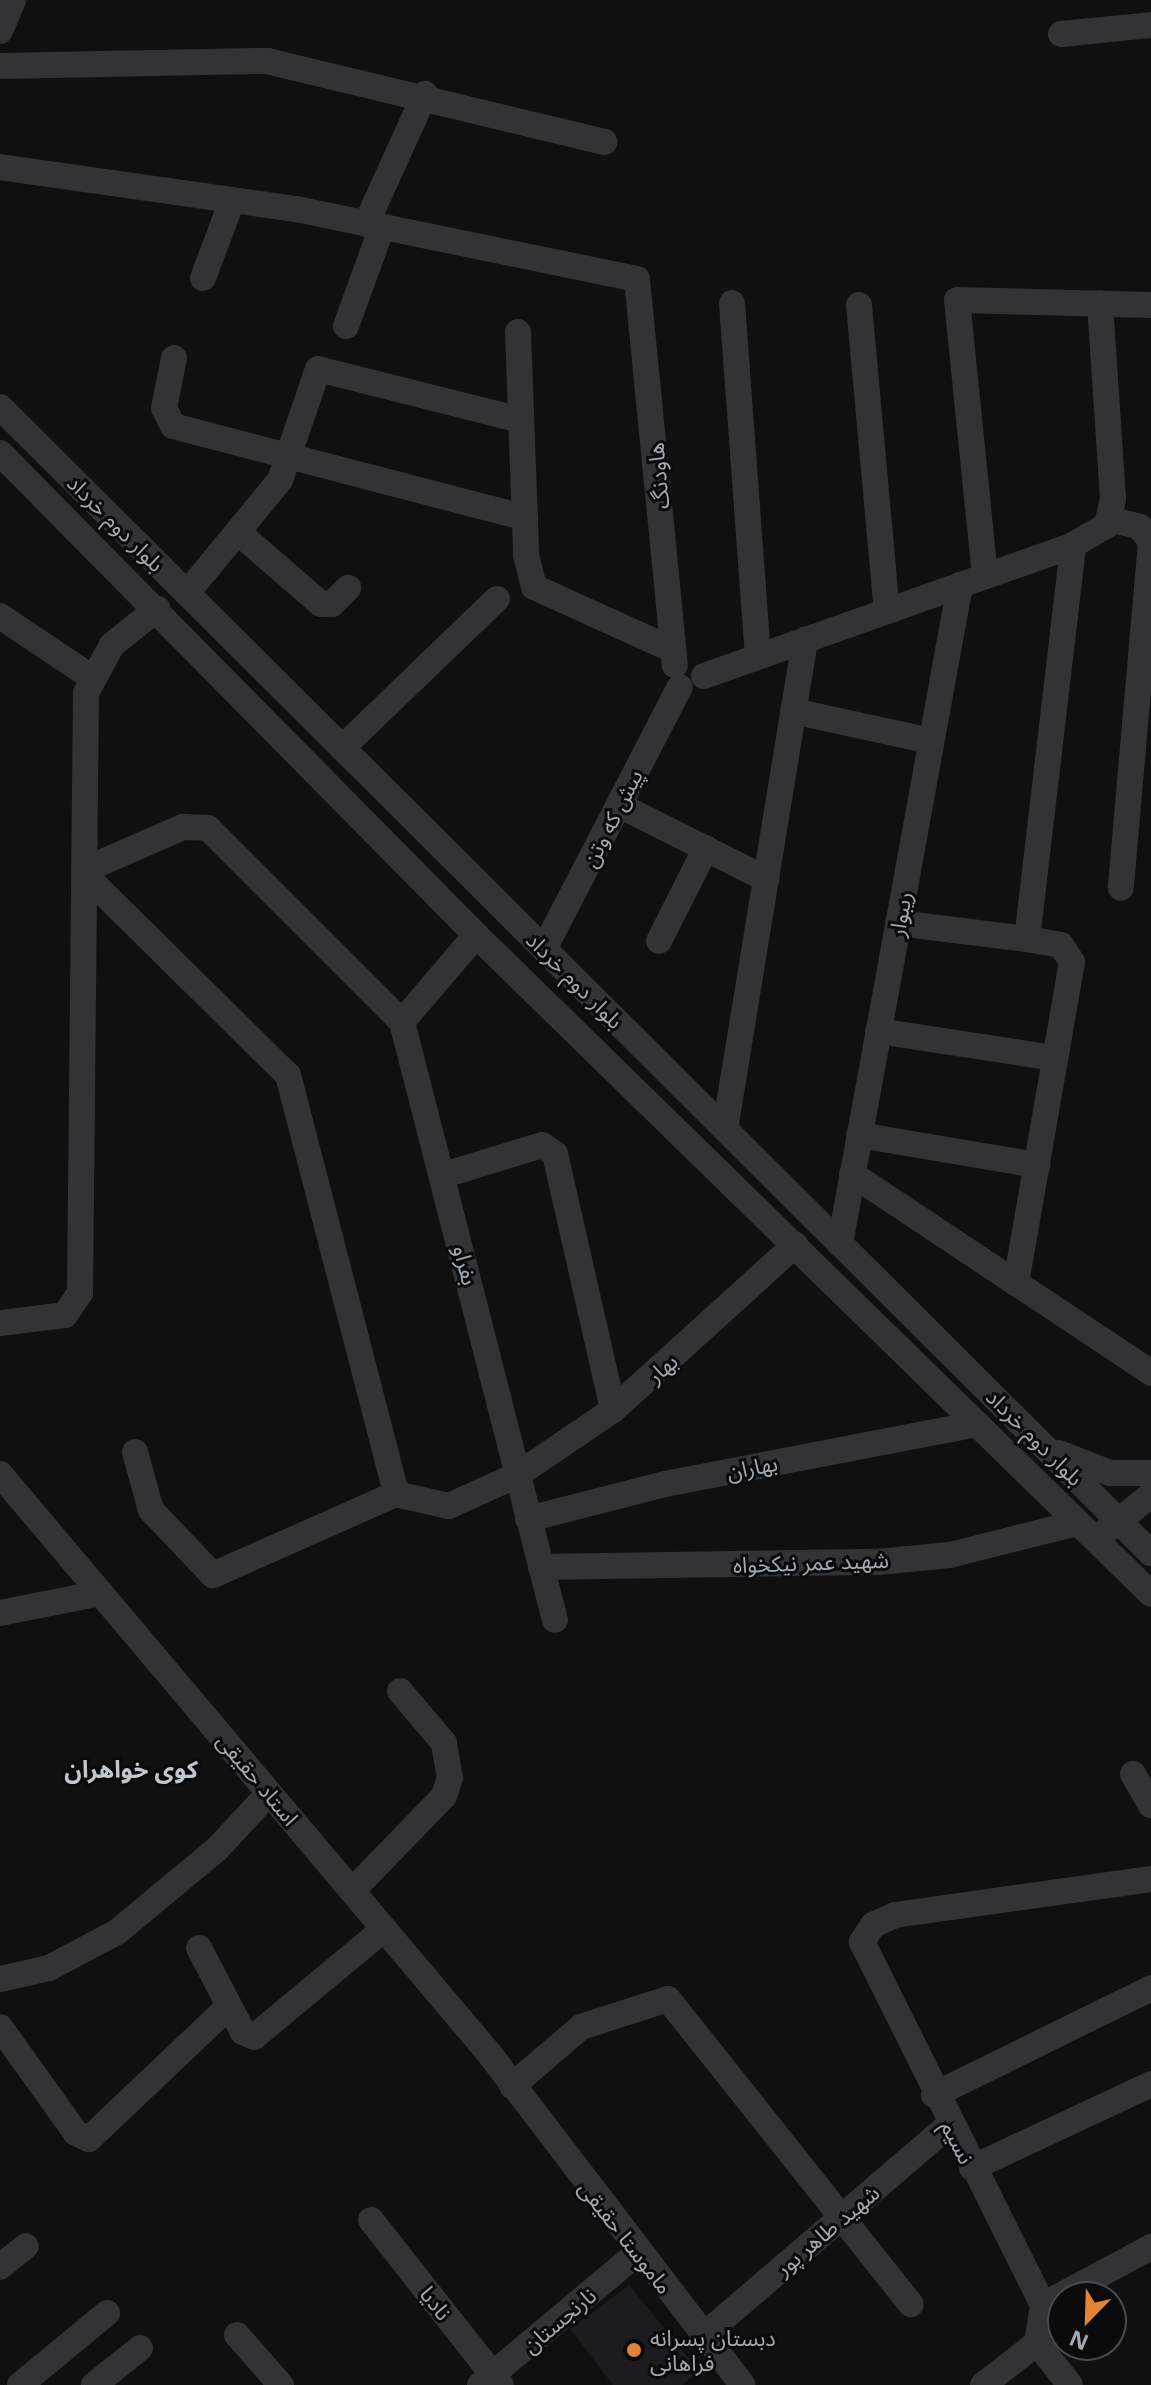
<!DOCTYPE html>
<meta charset="utf-8">
<style>
body{margin:0}
#map{position:relative;width:1151px;height:2385px;overflow:hidden;background:#101011;font-family:"Noto Sans","Noto Sans Arabic",sans-serif}
div>[style]{position:absolute}
.built>*{inset:0;background:#1c1c1e}
.minor>*{height:26px;margin:-13px;padding:0 13px;transform-origin:13px;border-radius:13px;background:#313335}
.dots>*{width:22px;height:22px;translate:-50% -50%;box-sizing:border-box;border:4px solid #0b0b0c;border-radius:50%}
span{translate:-50% -50%;white-space:nowrap;text-align:center;line-height:1.15;-webkit-text-stroke:6px #0b0b0c;paint-order:stroke}
.street-label{font-size:22px;color:#a2aab1}
.poi-label{font-size:22px;color:#a2aab1}
.left{translate:0 -50%;text-align:left}
.neighbourhood-label{font-size:24px;color:#c2c7cd;font-weight:700}
.north{position:absolute;left:1047px;top:2281px;width:80px;height:80px;box-sizing:border-box;background:#0b0b0c;border:2px solid #474b4e;border-radius:50%;rotate:203deg;font-size:22px;font-weight:700;line-height:32px;text-align:center;color:#a2aab1}
.north::after{content:'';display:block;margin:auto;width:28px;height:36px;background:#e28336;clip-path:polygon(50% 0,100% 100%,50% 72%,0 100%)}
</style>
<div id="map">
<div class="built">
<i style="clip-path:polygon(629px 2285px,699px 2371px,682px 2385px,613px 2385px,570px 2329px)"></i>
</div>
<div class="minor">
<i style="left:0;top:31px;width:34px;rotate:-67deg"></i>
<i style="left:1061px;top:34px;width:90px;rotate:-5.7deg"></i>
<i style="left:0;top:66px;width:267px;rotate:-1.1deg"></i>
<i style="left:267px;top:61px;width:347px;rotate:13.5deg"></i>
<i style="left:0;top:167px;width:299px;rotate:8.1deg"></i>
<i style="left:296px;top:209px;width:348px;rotate:11.6deg"></i>
<i style="left:637px;top:279px;width:388px;rotate:84.4deg"></i>
<i style="left:366px;top:224px;width:143px;rotate:-65.6deg"></i>
<i style="left:203px;top:278px;width:82px;rotate:-69.4deg"></i>
<i style="left:732px;top:303px;width:354px;rotate:85.8deg"></i>
<i style="left:859px;top:305px;width:307px;rotate:84.8deg"></i>
<i style="left:346px;top:326px;width:105px;rotate:-70deg"></i>
<i style="left:518px;top:332px;width:223px;rotate:87.9deg"></i>
<i style="left:526px;top:555px;width:33px;rotate:76deg"></i>
<i style="left:534px;top:587px;width:153px;rotate:24.4deg"></i>
<i style="left:174px;top:358px;width:51px;rotate:101.3deg"></i>
<i style="left:164px;top:408px;width:20px;rotate:63deg"></i>
<i style="left:173px;top:426px;width:364px;rotate:14.6deg"></i>
<i style="left:0;top:407px;width:1624px;rotate:44.88deg"></i>
<i style="left:0;top:453px;width:677px;rotate:45.36deg"></i>
<i style="left:476px;top:935px;width:943px;rotate:44.31deg"></i>
<i style="left:1109px;top:519px;width:32px;rotate:14deg"></i>
<i style="left:1140px;top:527px;width:19px;rotate:54deg"></i>
<i style="left:1151px;top:542px;width:347px;rotate:95deg"></i>
<i style="left:239px;top:533px;width:108px;rotate:40.9deg"></i>
<i style="left:321px;top:604px;width:11px"></i>
<i style="left:332px;top:604px;width:23px;rotate:-45deg"></i>
<i style="left:985px;top:576px;width:277px;rotate:-95.8deg"></i>
<i style="left:957px;top:300px;width:194px;rotate:1.5deg"></i>
<i style="left:187px;top:593px;width:146px;rotate:-50.5deg"></i>
<i style="left:280px;top:480px;width:117px;rotate:-71.1deg"></i>
<i style="left:318px;top:369px;width:209px;rotate:14.1deg"></i>
<i style="left:0;top:616px;width:110px;rotate:33.8deg"></i>
<i style="left:704px;top:676px;width:392px;rotate:-19.5deg"></i>
<i style="left:793px;top:711px;width:141px;rotate:12.3deg"></i>
<i style="left:342px;top:748px;width:215px;rotate:-43.9deg"></i>
<i style="left:619px;top:805px;width:165px;rotate:26.7deg"></i>
<i style="left:89px;top:868px;width:103px;rotate:-23.6deg"></i>
<i style="left:183px;top:827px;width:25px;rotate:2deg"></i>
<i style="left:208px;top:828px;width:274px;rotate:45deg"></i>
<i style="left:90px;top:880px;width:278px;rotate:44.6deg"></i>
<i style="left:288px;top:1075px;width:433px;rotate:75.5deg"></i>
<i style="left:898px;top:923px;width:130px;rotate:7.1deg"></i>
<i style="left:476px;top:935px;width:114px;rotate:130.4deg"></i>
<i style="left:402px;top:1022px;width:617px;rotate:75.65deg"></i>
<i style="left:659px;top:941px;width:104px;rotate:-63.2deg"></i>
<i style="left:544px;top:949px;width:295px;rotate:-62.6deg"></i>
<i style="left:878px;top:1031px;width:179px;rotate:8.7deg"></i>
<i style="left:725px;top:1129px;width:496px;rotate:-80.7deg"></i>
<i style="left:859px;top:1135px;width:181px;rotate:9.6deg"></i>
<i style="left:852px;top:1174px;width:359px;rotate:33.6deg"></i>
<i style="left:444px;top:1175px;width:102px;rotate:-17deg"></i>
<i style="left:542px;top:1145px;width:16px;rotate:35deg"></i>
<i style="left:555px;top:1154px;width:262px;rotate:77.2deg"></i>
<i style="left:840px;top:1244px;width:670px;rotate:-79.68deg"></i>
<i style="left:1016px;top:1283px;width:326px;rotate:-80.1deg"></i>
<i style="left:1072px;top:962px;width:20px;rotate:-123deg"></i>
<i style="left:1061px;top:945px;width:35px;rotate:-170deg"></i>
<i style="left:1027px;top:939px;width:397px;rotate:-83.3deg"></i>
<i style="left:1073px;top:545px;width:39px;rotate:-30deg"></i>
<i style="left:1107px;top:525px;width:27px;rotate:-77deg"></i>
<i style="left:1113px;top:499px;width:196px;rotate:-93.8deg"></i>
<i style="left:0;top:1323px;width:65px;rotate:-7deg"></i>
<i style="left:65px;top:1315px;width:27px;rotate:-56deg"></i>
<i style="left:80px;top:1293px;width:600px;rotate:-89.43deg"></i>
<i style="left:86px;top:693px;width:55px;rotate:-61.6deg"></i>
<i style="left:112px;top:645px;width:58px;rotate:-38.7deg"></i>
<i style="left:135px;top:1452px;width:60px;rotate:74.6deg"></i>
<i style="left:151px;top:1510px;width:90px;rotate:46.4deg"></i>
<i style="left:213px;top:1575px;width:200px;rotate:-23.9deg"></i>
<i style="left:396px;top:1494px;width:54px;rotate:12.8deg"></i>
<i style="left:449px;top:1506px;width:75px;rotate:-24.5deg"></i>
<i style="left:517px;top:1475px;width:116px;rotate:-34.1deg"></i>
<i style="left:613px;top:1410px;width:246px;rotate:-42.2deg"></i>
<i style="left:1059px;top:1453px;width:55px;rotate:21.4deg"></i>
<i style="left:1110px;top:1473px;width:41px"></i>
<i style="left:0;top:1474px;width:756px;rotate:49.83deg"></i>
<i style="left:488px;top:2052px;width:419px;rotate:52.6deg"></i>
<i style="left:528px;top:1519px;width:141px;rotate:-14.3deg"></i>
<i style="left:665px;top:1484px;width:318px;rotate:-10.9deg"></i>
<i style="left:1107px;top:1530px;width:56px;rotate:-38.5deg"></i>
<i style="left:541px;top:1567px;width:337px;rotate:-0.9deg"></i>
<i style="left:878px;top:1562px;width:72px;rotate:-5.6deg"></i>
<i style="left:950px;top:1555px;width:131px;rotate:-14.1deg"></i>
<i style="left:0;top:1613px;width:103px;rotate:-11.2deg"></i>
<i style="left:1133px;top:1774px;width:36px;rotate:60deg"></i>
<i style="left:352px;top:1891px;width:132px;rotate:-45.9deg"></i>
<i style="left:444px;top:1796px;width:19px;rotate:-72deg"></i>
<i style="left:450px;top:1778px;width:36px;rotate:-100deg"></i>
<i style="left:444px;top:1743px;width:68px;rotate:-130.2deg"></i>
<i style="left:199px;top:1948px;width:95px;rotate:62.4deg"></i>
<i style="left:243px;top:2032px;width:12px;rotate:24deg"></i>
<i style="left:254px;top:2037px;width:169px;rotate:-39.7deg"></i>
<i style="left:0;top:1979px;width:50px;rotate:-12.7deg"></i>
<i style="left:49px;top:1968px;width:77px;rotate:-27.9deg"></i>
<i style="left:117px;top:1932px;width:130px;rotate:-39.7deg"></i>
<i style="left:217px;top:1849px;width:76px;rotate:-47.1deg"></i>
<i style="left:0;top:2027px;width:130px;rotate:54.4deg"></i>
<i style="left:76px;top:2133px;width:14px;rotate:25deg"></i>
<i style="left:89px;top:2139px;width:192px;rotate:-43.5deg"></i>
<i style="left:512px;top:2086px;width:91px;rotate:-40.5deg"></i>
<i style="left:581px;top:2027px;width:91px;rotate:-17.8deg"></i>
<i style="left:668px;top:1999px;width:390px;rotate:51.5deg"></i>
<i style="left:934px;top:2095px;width:242px;rotate:-26.2deg"></i>
<i style="left:972px;top:2168px;width:198px;rotate:-25.1deg"></i>
<i style="left:371px;top:2220px;width:210px;rotate:51.8deg"></i>
<i style="left:0;top:2267px;width:33px;rotate:-39deg"></i>
<i style="left:1043px;top:2305px;width:123px;rotate:-28.2deg"></i>
<i style="left:237px;top:2335px;width:67px;rotate:48.7deg"></i>
<i style="left:704px;top:2335px;width:323px;rotate:-40.6deg"></i>
<i style="left:1037px;top:2343px;width:38px;rotate:-81deg"></i>
<i style="left:1043px;top:2305px;width:406px;rotate:-116.5deg"></i>
<i style="left:862px;top:1942px;width:20px;rotate:-57deg"></i>
<i style="left:873px;top:1925px;width:24px;rotate:-24deg"></i>
<i style="left:895px;top:1915px;width:259px;rotate:-8deg"></i>
<i style="left:1037px;top:2343px;width:53px;rotate:51.8deg"></i>
<i style="left:20px;top:2385px;width:113px;rotate:-39.6deg"></i>
<i style="left:94px;top:2385px;width:59px;rotate:-38.8deg"></i>
<i style="left:480px;top:2385px;width:204px;rotate:-40deg"></i>
<i style="left:983px;top:2385px;width:68px;rotate:-37.9deg"></i>
</div>
<div class="dots">
<i style="left:634px;top:2350px;background:#e28336"></i>
</div>
<div class="street-label">
<span style="left:658px;top:476px;rotate:-95deg">هاودنگ</span>
<span style="left:116px;top:523px;rotate:45deg">بلوار دوم خرداد</span>
<span style="left:612px;top:818px;rotate:-63deg">پیش که وتن</span>
<span style="left:900px;top:914px;rotate:-80deg">ریبوار</span>
<span style="left:575px;top:980px;rotate:45deg">بلوار دوم خرداد</span>
<span style="left:466px;top:1265px;rotate:76deg">بفراو</span>
<span style="left:662px;top:1368px;rotate:-41deg">بهار</span>
<span style="left:1035px;top:1437px;rotate:45deg">بلوار دوم خرداد</span>
<span style="left:752px;top:1467px;rotate:-11deg">بهاران</span>
<span style="left:811px;top:1562px;rotate:-2deg">شهید عمر نیکخواه</span>
<span style="left:258px;top:1779px;rotate:50deg">استاد حقیقی</span>
<span style="left:958px;top:2142px;rotate:63deg">نسیم</span>
<span style="left:827px;top:2230px;rotate:-40deg">شهید طاهر پور</span>
<span style="left:626px;top:2237px;rotate:52deg">ماموستا حقیقی</span>
<span style="left:436px;top:2303px;rotate:52deg">نادیا</span>
<span style="left:559px;top:2320px;rotate:-40deg">نارنجستان</span>
</div>
<div class="poi-label">
<span class="left" style="left:650px;top:2350px">دبستان پسرانه<br>فراهانی</span>
</div>
<div class="neighbourhood-label">
<span style="left:131px;top:1769px">کوی خواهران</span>
</div>
<div class="north">N</div>
</div>
